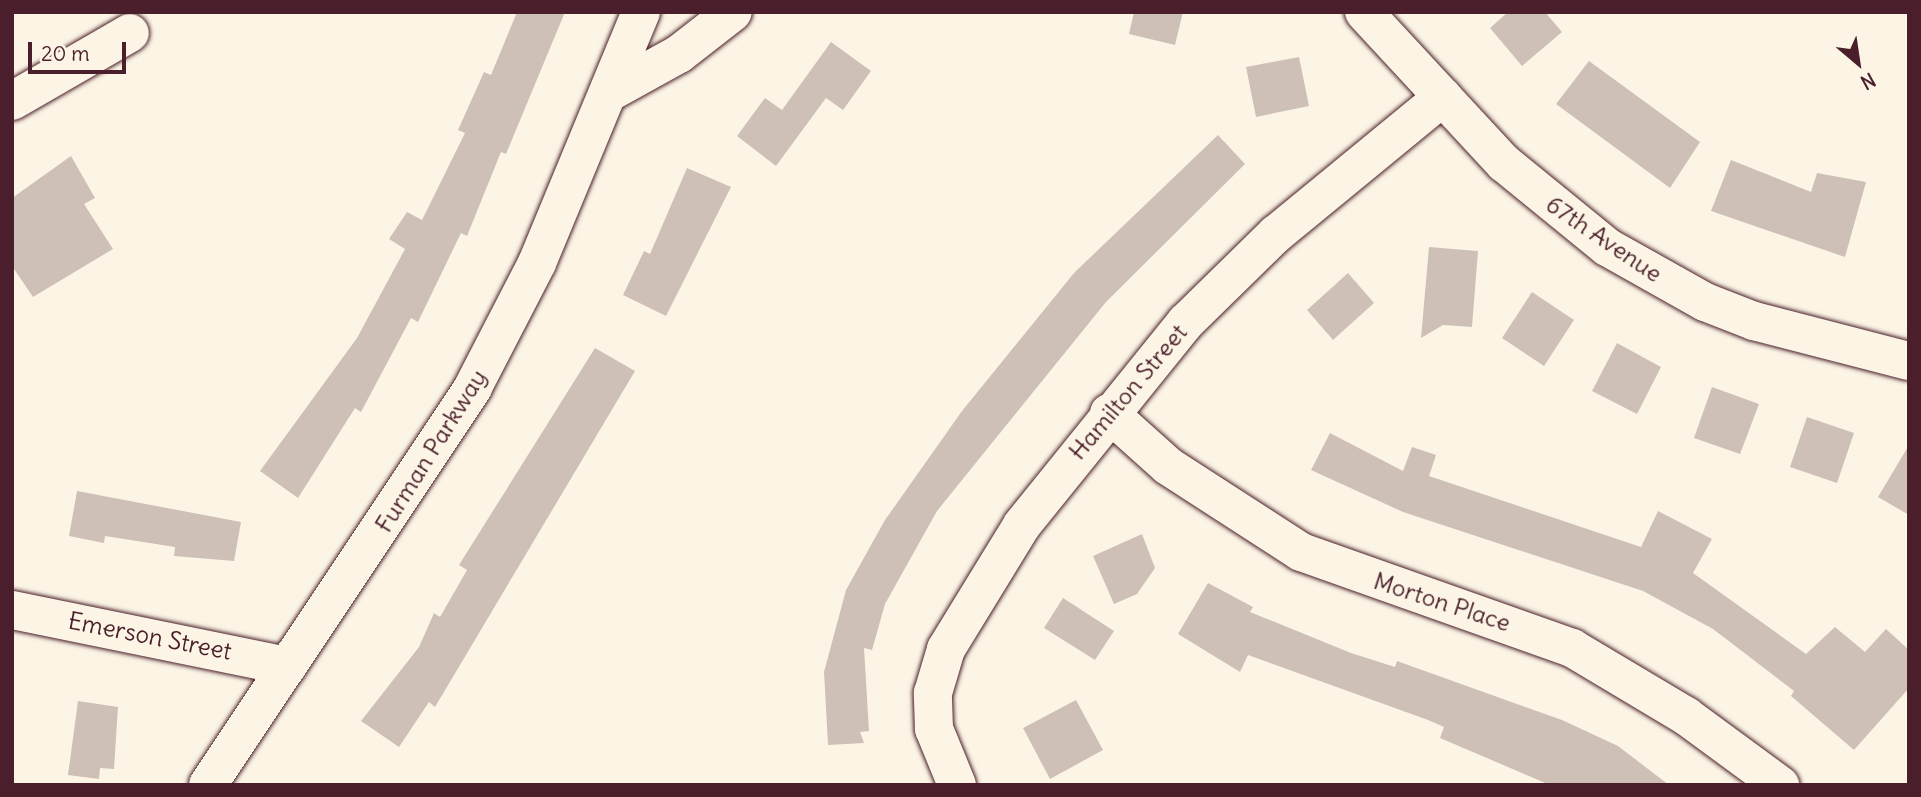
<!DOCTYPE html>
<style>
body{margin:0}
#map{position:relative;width:1921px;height:797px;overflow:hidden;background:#fcf5e5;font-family:Delius,sans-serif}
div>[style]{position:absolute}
.building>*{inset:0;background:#cfc0b7}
.roads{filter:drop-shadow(0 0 2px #4a1f2b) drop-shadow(0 0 2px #4a1f2b)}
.minor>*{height:38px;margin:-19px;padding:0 19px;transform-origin:19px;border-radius:19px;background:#fcf5e5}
.tertiary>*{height:38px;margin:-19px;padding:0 19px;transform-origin:19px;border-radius:19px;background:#fcf5e5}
span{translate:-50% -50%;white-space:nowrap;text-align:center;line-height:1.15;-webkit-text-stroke:7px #fcf5e5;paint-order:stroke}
.street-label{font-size:24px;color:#4a1f2b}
.frame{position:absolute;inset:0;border:14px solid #4a1f2b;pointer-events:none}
.north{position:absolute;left:1823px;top:28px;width:70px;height:70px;-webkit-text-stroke:5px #fcf5e5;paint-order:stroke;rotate:151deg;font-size:19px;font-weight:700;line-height:28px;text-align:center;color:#4a1f2b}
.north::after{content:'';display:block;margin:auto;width:24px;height:32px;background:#4a1f2b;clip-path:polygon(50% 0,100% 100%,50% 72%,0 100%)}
.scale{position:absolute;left:28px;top:42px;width:98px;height:32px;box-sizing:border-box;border:4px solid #4a1f2b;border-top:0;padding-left:9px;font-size:21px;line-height:24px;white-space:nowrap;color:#4a1f2b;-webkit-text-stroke:5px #fcf5e5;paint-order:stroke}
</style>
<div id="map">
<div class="building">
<i style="clip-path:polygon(517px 12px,565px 12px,506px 154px,501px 152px,467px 236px,461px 233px,418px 322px,411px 318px,361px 412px,355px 408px,298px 498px,260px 471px,357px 338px,405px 249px,389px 239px,407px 212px,422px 220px,465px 133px,458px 130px,484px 72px,491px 75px)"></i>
<i style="clip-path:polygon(1134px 12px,1183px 12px,1175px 45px,1129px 34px)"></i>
<i style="clip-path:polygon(1508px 12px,1545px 12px,1562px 32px,1522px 66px,1490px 28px)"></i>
<i style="clip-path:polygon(831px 42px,871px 71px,843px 110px,826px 98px,776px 166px,737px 136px,765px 98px,782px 110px)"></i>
<i style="clip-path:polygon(1299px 57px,1309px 106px,1256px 117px,1246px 67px)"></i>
<i style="clip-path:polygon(1589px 61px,1700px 142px,1670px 188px,1556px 104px)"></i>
<i style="clip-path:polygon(1218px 135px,1245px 164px,1106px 302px,937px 511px,885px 604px,872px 650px,864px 648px,869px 731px,860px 732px,864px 743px,828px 745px,824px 672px,846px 590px,885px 520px,962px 411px,1074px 273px)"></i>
<i style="clip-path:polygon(71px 156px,95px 198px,84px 204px,113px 249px,33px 297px,12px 266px,12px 198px)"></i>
<i style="clip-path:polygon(1731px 160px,1811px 192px,1817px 173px,1866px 182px,1845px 257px,1711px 211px)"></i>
<i style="clip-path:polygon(687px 168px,731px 187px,666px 316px,623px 295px,644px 251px,650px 254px)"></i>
<i style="clip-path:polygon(1429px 247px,1478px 251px,1472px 327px,1443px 325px,1421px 338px)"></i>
<i style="clip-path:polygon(1348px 273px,1374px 303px,1333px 340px,1307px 310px)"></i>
<i style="clip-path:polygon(1532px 292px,1574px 320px,1544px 366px,1502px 338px)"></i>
<i style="clip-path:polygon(1617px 343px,1661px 367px,1637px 414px,1592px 391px)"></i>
<i style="clip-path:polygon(595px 348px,635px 371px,435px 707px,429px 702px,399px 747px,361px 721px,419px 647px,434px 613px,440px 617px,467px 570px,459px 565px)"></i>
<i style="clip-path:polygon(1712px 387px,1759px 404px,1740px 454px,1694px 438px)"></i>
<i style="clip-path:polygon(1807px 417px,1854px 433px,1837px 483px,1790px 467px)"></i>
<i style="clip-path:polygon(1330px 433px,1403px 471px,1412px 447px,1436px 455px,1429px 476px,1641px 547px,1658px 511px,1712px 539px,1693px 573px,1806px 654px,1835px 627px,1865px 652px,1886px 629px,1909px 650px,1909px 688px,1854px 750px,1791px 696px,1794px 691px,1713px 629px,1643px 591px,1403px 512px,1311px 470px)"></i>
<i style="clip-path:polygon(1909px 445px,1909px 515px,1878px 497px)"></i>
<i style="clip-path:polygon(77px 491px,241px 522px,234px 561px,174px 556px,175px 547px,105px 536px,104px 543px,69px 536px)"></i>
<i style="clip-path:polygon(1142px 534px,1155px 568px,1137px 594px,1114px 604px,1093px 556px)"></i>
<i style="clip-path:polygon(1208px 583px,1253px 607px,1250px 612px,1351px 653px,1395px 667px,1397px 661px,1562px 720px,1618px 746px,1669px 785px,1550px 785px,1440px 738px,1444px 727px,1428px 720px,1248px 655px,1240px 672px,1178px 634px)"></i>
<i style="clip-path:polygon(1063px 598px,1114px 631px,1095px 660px,1044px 628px)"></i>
<i style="clip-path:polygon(1076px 700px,1103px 750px,1050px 779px,1023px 728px)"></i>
<i style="clip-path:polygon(78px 701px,118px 707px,114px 769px,100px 768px,99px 779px,68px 775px)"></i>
</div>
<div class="roads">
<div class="minor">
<i style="left:1364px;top:12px;width:206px;rotate:47.2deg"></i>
<i style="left:1504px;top:163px;width:133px;rotate:39.2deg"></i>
<i style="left:1607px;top:247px;width:112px;rotate:29.3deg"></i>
<i style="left:1705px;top:302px;width:53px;rotate:21.2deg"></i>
<i style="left:1754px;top:321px;width:160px;rotate:14.5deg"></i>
<i style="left:12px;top:101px;width:136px;rotate:-30deg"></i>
<i style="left:1109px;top:413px;width:79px;rotate:41.9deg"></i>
<i style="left:1168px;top:466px;width:158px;rotate:32.9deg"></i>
<i style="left:1301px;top:552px;width:288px;rotate:19.5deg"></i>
<i style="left:1572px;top:648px;width:133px;rotate:30.8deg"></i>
<i style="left:1686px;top:716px;width:117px;rotate:36.3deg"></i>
<i style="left:12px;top:610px;width:281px;rotate:11.5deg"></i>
<i style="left:957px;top:785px;width:61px;rotate:-112.3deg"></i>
<i style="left:934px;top:729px;width:36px;rotate:-92deg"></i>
<i style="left:933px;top:693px;width:46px;rotate:-73.5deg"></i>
<i style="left:946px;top:649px;width:145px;rotate:-58.5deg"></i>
<i style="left:1022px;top:525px;width:261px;rotate:-51.1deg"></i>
<i style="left:1186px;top:322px;width:126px;rotate:-44.4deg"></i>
<i style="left:1276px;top:234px;width:216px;rotate:-39.4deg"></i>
</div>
<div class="tertiary">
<i style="left:610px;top:92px;width:79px;rotate:-28.8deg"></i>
<i style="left:679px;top:54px;width:68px;rotate:-37.9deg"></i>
<i style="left:208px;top:785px;width:478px;rotate:-56.3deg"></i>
<i style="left:473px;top:387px;width:140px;rotate:-62.7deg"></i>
<i style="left:537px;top:263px;width:272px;rotate:-67.5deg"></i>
</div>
</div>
<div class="street-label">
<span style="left:1604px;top:239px;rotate:34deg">67th Avenue</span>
<span style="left:1128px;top:392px;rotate:-50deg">Hamilton Street</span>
<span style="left:431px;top:451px;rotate:-58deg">Furman Parkway</span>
<span style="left:1442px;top:602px;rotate:18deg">Morton Place</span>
<span style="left:150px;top:636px;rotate:11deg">Emerson Street</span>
</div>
<div class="frame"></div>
<div class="north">N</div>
<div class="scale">20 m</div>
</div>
